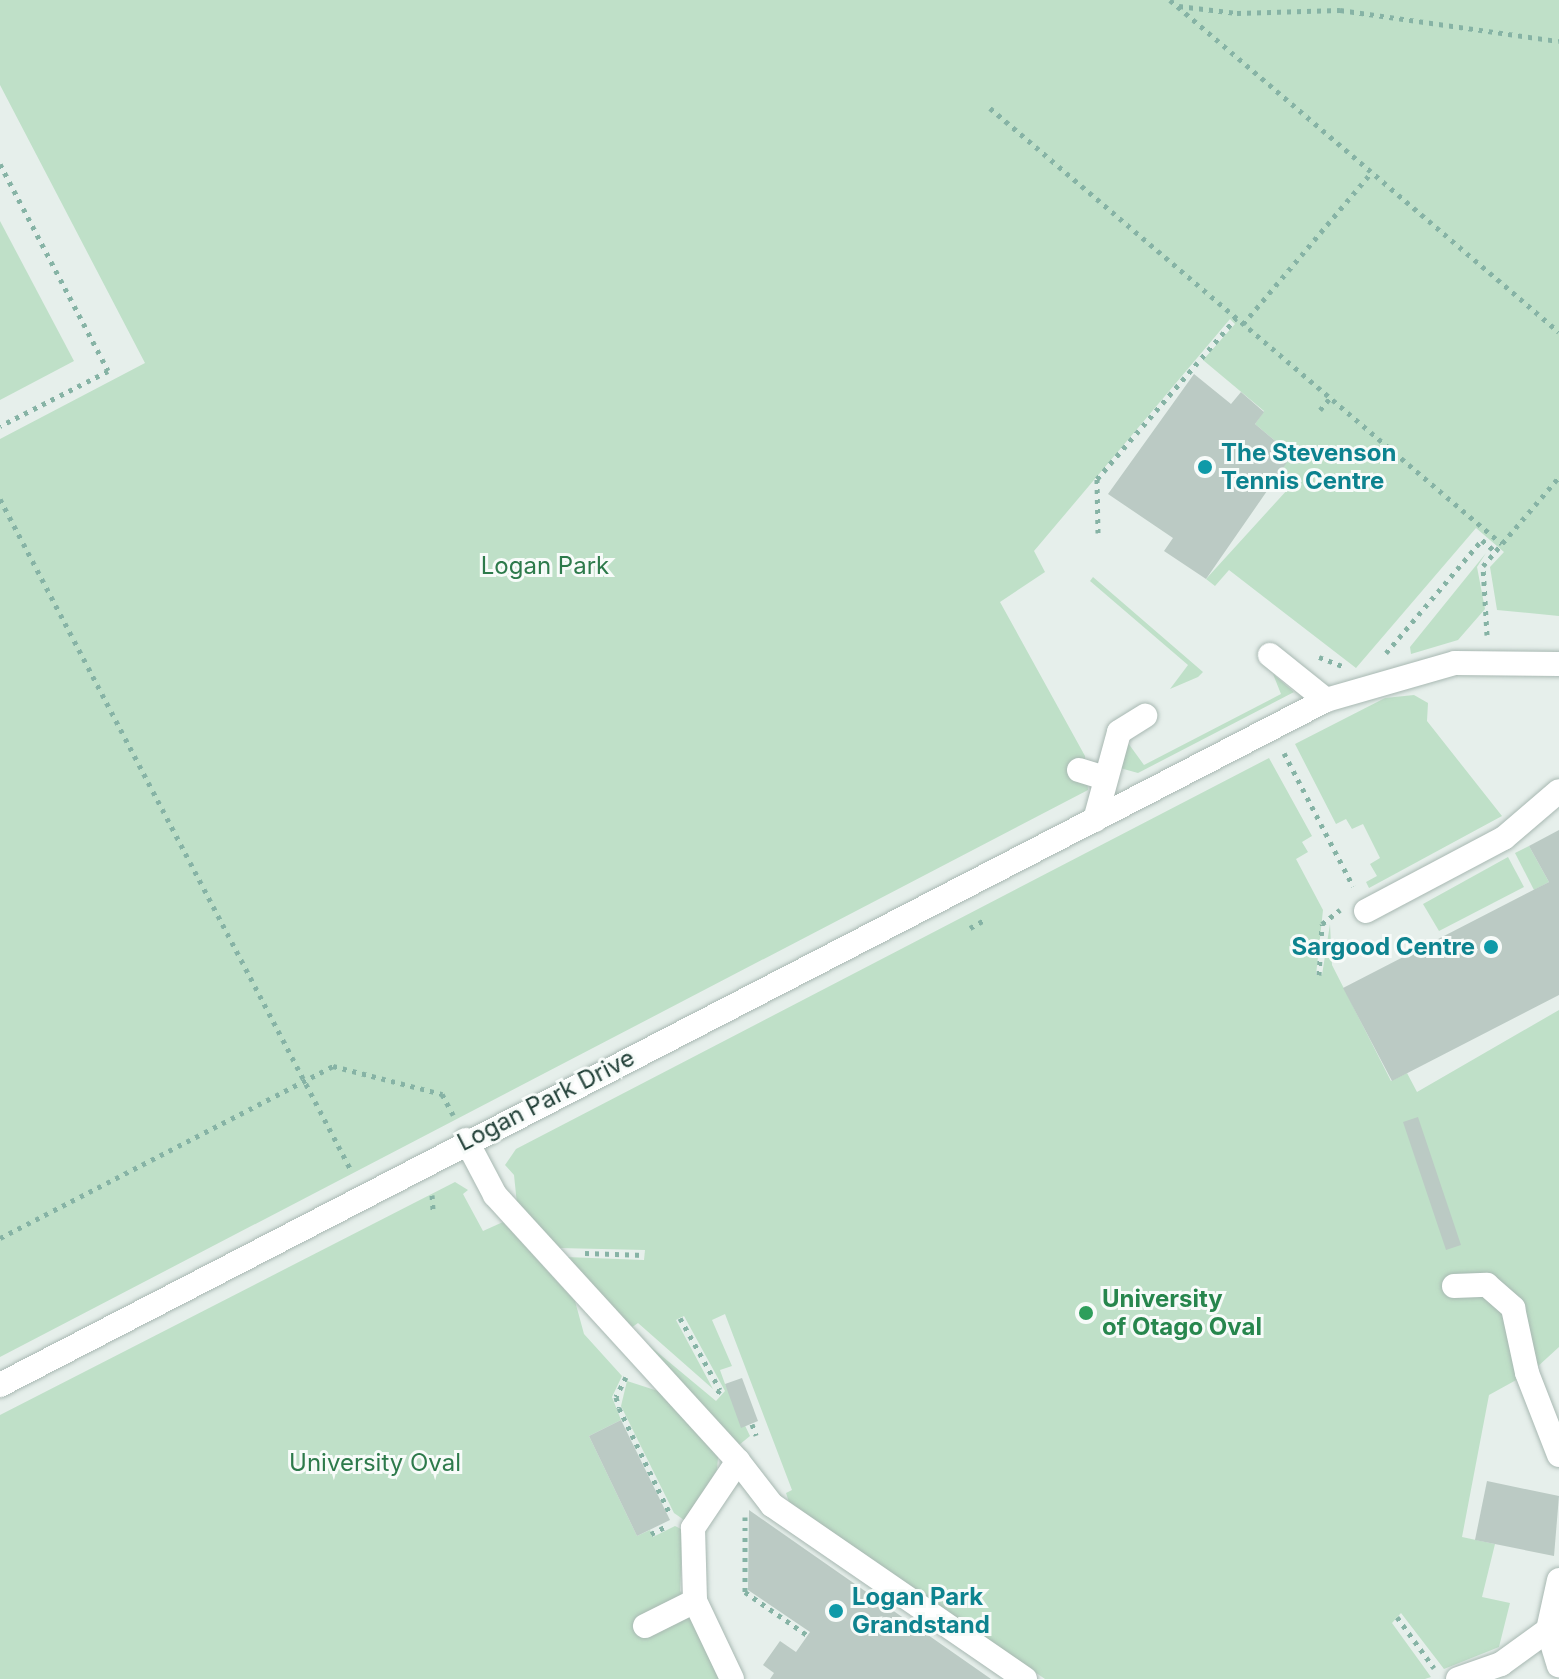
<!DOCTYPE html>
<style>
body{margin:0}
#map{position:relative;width:1559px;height:1679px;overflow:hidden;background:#e6efeb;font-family:Inter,sans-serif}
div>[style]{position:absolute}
.green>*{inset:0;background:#bfe0c8}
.building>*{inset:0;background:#bbcac4}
.path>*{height:5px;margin-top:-2.5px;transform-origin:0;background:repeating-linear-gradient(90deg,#86b3a5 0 4px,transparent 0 10px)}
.roads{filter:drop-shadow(0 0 2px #a8b8b2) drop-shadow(0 0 2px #a8b8b2)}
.minor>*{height:24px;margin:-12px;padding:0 12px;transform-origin:12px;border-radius:12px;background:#fff}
.dots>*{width:22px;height:22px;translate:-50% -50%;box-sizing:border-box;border:4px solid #f7fbf9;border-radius:50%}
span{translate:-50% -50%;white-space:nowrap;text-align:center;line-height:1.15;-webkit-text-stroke:6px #f7fbf9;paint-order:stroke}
.culture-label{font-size:24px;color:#0d838f;font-weight:700}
.left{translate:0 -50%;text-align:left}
.right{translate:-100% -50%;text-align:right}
.park-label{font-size:24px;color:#2d7a4b}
.street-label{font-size:24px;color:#24423a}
.leisure-label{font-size:24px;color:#27864d;font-weight:700}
</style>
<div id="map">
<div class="green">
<i style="clip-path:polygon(0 0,1559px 0,1559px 616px,1497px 610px,1490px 567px,1504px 552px,1476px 528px,1356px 668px,1229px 570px,1215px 586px,1206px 579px,1288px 489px,1274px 479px,1292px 455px,1255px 424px,1264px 411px,1203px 360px,1235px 324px,1230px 319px,1034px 551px,1045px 572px,1000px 602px,1085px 756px,1088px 790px,0 1357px,0 439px,145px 363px,0 85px)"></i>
<i style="clip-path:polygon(0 221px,74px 361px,0 400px)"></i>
<i style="clip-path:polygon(1486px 553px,1477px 567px,1485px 609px,1458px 640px,1411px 654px,1410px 647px)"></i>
<i style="clip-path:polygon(1093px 577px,1203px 672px,1198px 677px,1170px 689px,1188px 665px,1090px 581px)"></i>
<i style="clip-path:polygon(1273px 674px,1294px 692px,1138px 773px,1120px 768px,1128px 743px,1144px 765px,1281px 694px)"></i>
<i style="clip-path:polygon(1414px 695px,1428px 703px,1427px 721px,1502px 816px,1369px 888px,1366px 882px,1377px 876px,1370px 864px,1380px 858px,1363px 824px,1352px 829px,1346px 819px,1336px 824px,1295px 744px,1385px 698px)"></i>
<i style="clip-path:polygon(1269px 758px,1312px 836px,1302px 842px,1308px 852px,1296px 859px,1323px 910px,1316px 975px,1322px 975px,1330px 924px,1332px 965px,1391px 1081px,1407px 1073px,1417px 1092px,1559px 1010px,1559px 1347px,1536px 1368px,1513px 1293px,1494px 1276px,1483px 1295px,1503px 1314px,1518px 1379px,1489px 1395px,1462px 1537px,1495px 1544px,1482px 1597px,1510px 1603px,1499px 1647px,1444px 1669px,1401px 1613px,1392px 1623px,1431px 1677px,1425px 1679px,1045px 1679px,789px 1502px,786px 1493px,792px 1490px,725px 1314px,712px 1320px,732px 1366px,720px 1370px,725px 1384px,750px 1436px,739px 1445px,639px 1337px,716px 1401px,725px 1391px,684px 1316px,676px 1320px,713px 1389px,638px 1323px,631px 1328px,566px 1257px,644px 1260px,645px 1250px,558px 1248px,517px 1204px,514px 1175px,505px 1165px,516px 1149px)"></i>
<i style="clip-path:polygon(1529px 846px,1549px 882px,1534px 890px,1515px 853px)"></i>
<i style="clip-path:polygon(1508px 857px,1524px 887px,1439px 931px,1423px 904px)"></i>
<i style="clip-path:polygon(455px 1182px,468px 1190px,463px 1194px,483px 1231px,503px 1222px,575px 1301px,584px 1334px,622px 1376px,612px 1397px,621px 1420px,589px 1436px,637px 1536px,650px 1530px,653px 1537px,675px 1526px,683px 1530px,680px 1591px,724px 1679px,0 1679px,0 1415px)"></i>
<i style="clip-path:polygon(627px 1381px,658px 1391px,718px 1457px,717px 1470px,684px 1520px,674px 1513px,621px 1406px)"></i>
</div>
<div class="building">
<i style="clip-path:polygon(1194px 374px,1231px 404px,1241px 392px,1264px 412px,1255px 424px,1292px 455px,1206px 579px,1164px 551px,1173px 538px,1108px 494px)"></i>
<i style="clip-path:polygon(1559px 830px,1559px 995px,1392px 1081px,1343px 988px,1549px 882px,1529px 846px)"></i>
<i style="clip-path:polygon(1418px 1117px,1461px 1245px,1446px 1250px,1403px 1122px)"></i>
<i style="clip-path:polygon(742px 1378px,758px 1421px,741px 1428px,725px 1384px)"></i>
<i style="clip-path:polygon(621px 1420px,670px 1520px,637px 1536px,589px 1436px)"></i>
<i style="clip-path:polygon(1487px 1481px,1559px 1496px,1554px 1556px,1475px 1540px)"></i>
<i style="clip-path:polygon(749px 1510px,991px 1679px,770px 1679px,774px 1673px,763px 1665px,780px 1641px,796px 1652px,810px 1632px,748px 1590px)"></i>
</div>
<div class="path">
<i style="left:1170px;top:0;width:511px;rotate:40.48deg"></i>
<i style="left:1179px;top:6px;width:58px;rotate:6.9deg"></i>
<i style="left:1237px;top:13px;width:103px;rotate:-1.7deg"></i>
<i style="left:1340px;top:10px;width:221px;rotate:8.1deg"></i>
<i style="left:990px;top:108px;width:672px;rotate:40.42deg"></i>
<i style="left:0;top:164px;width:233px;rotate:62.4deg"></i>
<i style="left:108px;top:371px;width:121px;rotate:153deg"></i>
<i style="left:1243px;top:324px;width:199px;rotate:-49.7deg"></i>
<i style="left:1320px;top:410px;width:16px;rotate:-50deg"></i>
<i style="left:0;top:499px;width:759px;rotate:62.39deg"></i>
<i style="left:1098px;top:533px;width:54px;rotate:-91.1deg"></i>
<i style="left:1097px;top:479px;width:213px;rotate:-49.2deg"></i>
<i style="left:1487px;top:635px;width:69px;rotate:-93.3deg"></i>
<i style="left:1483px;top:566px;width:117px;rotate:-49.5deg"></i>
<i style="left:1386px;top:653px;width:148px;rotate:-49.7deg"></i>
<i style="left:1482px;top:540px;width:18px;rotate:41deg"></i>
<i style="left:1319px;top:657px;width:26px;rotate:21deg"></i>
<i style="left:1284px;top:753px;width:150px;rotate:62.6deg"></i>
<i style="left:970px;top:928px;width:18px;rotate:-29deg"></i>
<i style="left:1319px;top:975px;width:51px;rotate:-86.6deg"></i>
<i style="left:1322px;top:924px;width:23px;rotate:-38deg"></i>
<i style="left:432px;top:1195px;width:15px;rotate:86deg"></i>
<i style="left:0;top:1238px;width:375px;rotate:-27.3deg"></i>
<i style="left:333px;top:1066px;width:113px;rotate:14.4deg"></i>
<i style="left:442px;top:1094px;width:24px;rotate:62deg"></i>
<i style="left:585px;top:1253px;width:60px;rotate:1.9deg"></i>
<i style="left:680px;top:1318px;width:82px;rotate:60.9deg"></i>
<i style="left:720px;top:1390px;width:8px;rotate:130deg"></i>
<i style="left:626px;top:1377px;width:22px;rotate:117deg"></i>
<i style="left:616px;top:1397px;width:11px;rotate:75deg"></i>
<i style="left:619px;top:1408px;width:115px;rotate:64.3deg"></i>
<i style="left:752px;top:1424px;width:12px;rotate:70deg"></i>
<i style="left:745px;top:1517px;width:75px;rotate:90deg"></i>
<i style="left:745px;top:1592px;width:75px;rotate:34.7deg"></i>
<i style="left:651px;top:1534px;width:16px;rotate:-27deg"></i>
<i style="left:1397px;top:1617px;width:63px;rotate:54deg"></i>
</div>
<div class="roads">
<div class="minor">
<i style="left:1270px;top:655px;width:72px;rotate:38.8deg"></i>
<i style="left:1079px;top:770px;width:28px;rotate:17deg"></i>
<i style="left:1095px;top:820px;width:91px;rotate:-74.7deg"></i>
<i style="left:1119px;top:732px;width:31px;rotate:-32deg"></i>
<i style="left:1366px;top:911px;width:156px;rotate:-27.9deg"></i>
<i style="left:1504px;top:838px;width:72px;rotate:-40.5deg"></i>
<i style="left:466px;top:1140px;width:62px;rotate:62.2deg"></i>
<i style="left:495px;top:1195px;width:360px;rotate:47.6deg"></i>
<i style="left:738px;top:1461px;width:81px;rotate:123.9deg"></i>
<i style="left:693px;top:1528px;width:73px;rotate:88.4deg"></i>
<i style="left:695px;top:1601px;width:86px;rotate:64.6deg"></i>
<i style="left:1454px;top:1286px;width:33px;rotate:-2deg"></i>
<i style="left:1487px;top:1285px;width:35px;rotate:41deg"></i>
<i style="left:1513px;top:1308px;width:66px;rotate:77.8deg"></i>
<i style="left:1527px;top:1373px;width:88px;rotate:68.7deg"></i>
<i style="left:0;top:1385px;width:1492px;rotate:-27.32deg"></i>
<i style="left:1326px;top:700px;width:134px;rotate:-16deg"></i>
<i style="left:1455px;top:663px;width:104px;rotate:0.6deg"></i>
<i style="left:738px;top:1461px;width:56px;rotate:52.3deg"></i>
<i style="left:772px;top:1505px;width:307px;rotate:34.5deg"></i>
<i style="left:1559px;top:1580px;width:51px;rotate:102.4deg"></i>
<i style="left:1548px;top:1630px;width:37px;rotate:73deg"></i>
<i style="left:645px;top:1626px;width:56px;rotate:-26.6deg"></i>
<i style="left:1458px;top:1679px;width:46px;rotate:-19.2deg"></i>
<i style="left:1501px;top:1664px;width:72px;rotate:-35.9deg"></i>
</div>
</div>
<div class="dots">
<i style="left:1205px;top:467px;background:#0f9aa8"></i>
<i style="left:1491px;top:947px;background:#0f9aa8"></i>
<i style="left:1086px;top:1313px;background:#2e9e5b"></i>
<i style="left:836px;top:1611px;background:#0f9aa8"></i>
</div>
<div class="culture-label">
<span class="left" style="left:1221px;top:467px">The Stevenson<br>Tennis Centre</span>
<span class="right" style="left:1475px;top:947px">Sargood Centre</span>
<span class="left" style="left:852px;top:1611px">Logan Park<br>Grandstand</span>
</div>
<div class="park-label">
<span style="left:545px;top:566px">Logan Park</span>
<span style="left:375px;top:1463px">University Oval</span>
</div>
<div class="street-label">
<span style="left:546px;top:1100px;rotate:-27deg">Logan Park Drive</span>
</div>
<div class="leisure-label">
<span class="left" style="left:1102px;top:1313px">University<br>of Otago Oval</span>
</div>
</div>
